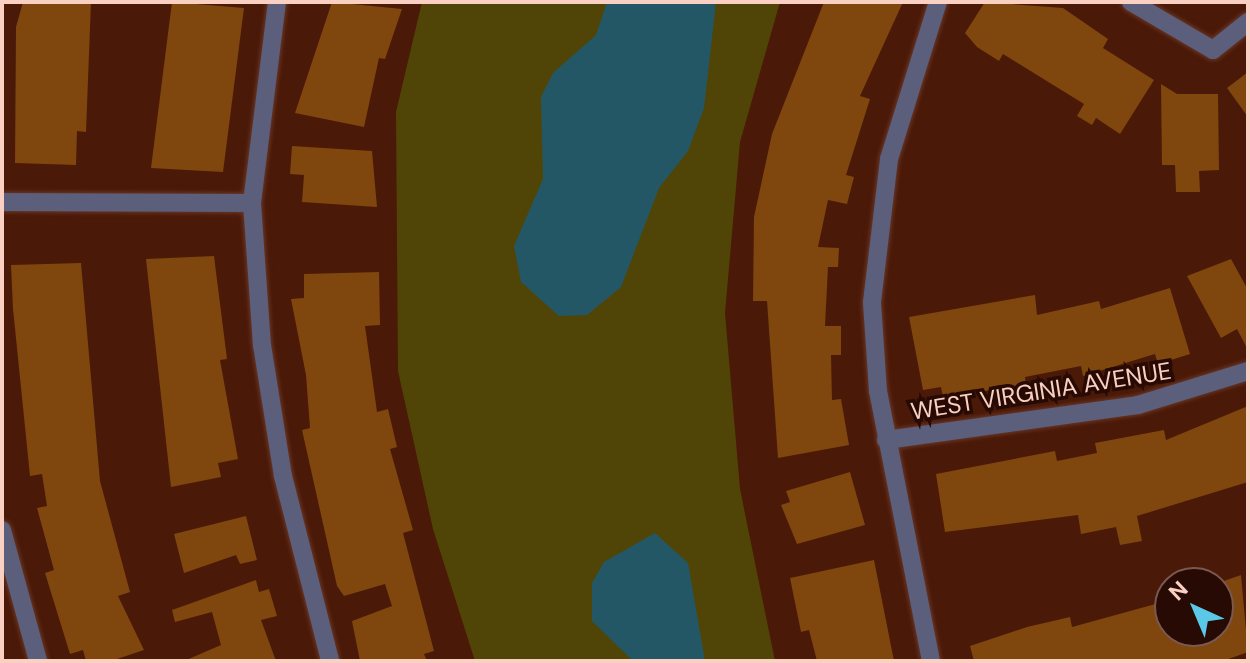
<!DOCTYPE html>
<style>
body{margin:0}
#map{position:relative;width:1250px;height:663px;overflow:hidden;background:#4b1908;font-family:"DM Sans",sans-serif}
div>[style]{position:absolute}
.green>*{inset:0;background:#504506}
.water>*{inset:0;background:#245765}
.building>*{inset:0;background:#7f460e}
.roads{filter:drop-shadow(0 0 2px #673626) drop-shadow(0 0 2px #673626)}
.minor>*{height:18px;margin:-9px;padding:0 9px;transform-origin:9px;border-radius:9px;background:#5b5f7b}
span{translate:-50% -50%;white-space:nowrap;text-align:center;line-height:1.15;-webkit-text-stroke:7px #260a03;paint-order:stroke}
.street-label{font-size:24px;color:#fad0c3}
.frame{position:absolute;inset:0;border:4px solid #fad0c3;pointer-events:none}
.north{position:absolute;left:1154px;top:567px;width:80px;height:80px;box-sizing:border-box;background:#260a03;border:2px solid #7b5950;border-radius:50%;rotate:316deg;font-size:22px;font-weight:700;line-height:32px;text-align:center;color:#fad0c3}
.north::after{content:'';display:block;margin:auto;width:28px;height:36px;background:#5ac8e6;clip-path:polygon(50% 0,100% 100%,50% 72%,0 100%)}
</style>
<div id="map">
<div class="green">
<i style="clip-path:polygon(422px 2px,780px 2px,740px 142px,725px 313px,740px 489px,775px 661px,475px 661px,433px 529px,398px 371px,396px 112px)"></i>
</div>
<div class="water">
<i style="clip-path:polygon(607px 2px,716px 2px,704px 108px,688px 151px,659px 188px,621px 287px,587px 315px,559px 316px,521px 282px,514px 246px,543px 179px,541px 97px,553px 73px,596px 35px)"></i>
<i style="clip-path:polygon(655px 533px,688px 563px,705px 661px,633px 661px,592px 621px,592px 583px,604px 562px)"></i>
</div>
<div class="building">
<i style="clip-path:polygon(23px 2px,91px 2px,86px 132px,77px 131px,76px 165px,15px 163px,16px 27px)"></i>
<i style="clip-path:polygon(172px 2px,244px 8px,223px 172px,151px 168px)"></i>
<i style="clip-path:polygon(332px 2px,402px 9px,385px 59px,379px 58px,364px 127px,295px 113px)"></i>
<i style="clip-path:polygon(824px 2px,903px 2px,860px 96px,870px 99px,846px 175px,854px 177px,847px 204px,828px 200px,818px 247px,839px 248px,838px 267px,828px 267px,825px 326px,841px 326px,841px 355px,831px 355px,832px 400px,841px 399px,849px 445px,778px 458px,767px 301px,753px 301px,754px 217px,772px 134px)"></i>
<i style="clip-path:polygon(985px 2px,1063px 8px,1108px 39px,1103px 48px,1154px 80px,1120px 134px,1096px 118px,1092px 125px,1077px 116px,1084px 104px,1003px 54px,999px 61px,977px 47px,965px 33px)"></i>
<i style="clip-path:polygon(1248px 72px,1248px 117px,1227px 88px)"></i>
<i style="clip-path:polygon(1161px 84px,1177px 94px,1218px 94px,1219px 170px,1199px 171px,1200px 192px,1176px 192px,1175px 165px,1162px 165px)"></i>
<i style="clip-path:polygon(292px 146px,372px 151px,377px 207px,302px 202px,304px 175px,290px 174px)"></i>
<i style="clip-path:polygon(214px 256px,227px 359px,220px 360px,238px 459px,218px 463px,221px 477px,171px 487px,146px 259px)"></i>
<i style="clip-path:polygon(1231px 259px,1248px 290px,1248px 350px,1237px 329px,1221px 338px,1187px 276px)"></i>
<i style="clip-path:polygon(81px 263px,100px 481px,130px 592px,118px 596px,144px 650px,111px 661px,86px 661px,83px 650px,70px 654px,45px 573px,54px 570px,37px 508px,47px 506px,42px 474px,30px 476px,13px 309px,11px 265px)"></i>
<i style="clip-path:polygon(379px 272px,380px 325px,365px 326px,377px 412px,388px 409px,397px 447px,390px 449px,413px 530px,403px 533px,434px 651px,424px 654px,427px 661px,360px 661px,352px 621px,392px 606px,385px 584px,344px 596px,337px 586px,302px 430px,310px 428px,306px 375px,291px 299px,304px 298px,304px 274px)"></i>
<i style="clip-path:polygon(1170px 288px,1190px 354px,1158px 364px,1155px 354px,1083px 376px,1081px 366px,1025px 377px,1026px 385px,943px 397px,941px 387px,923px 390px,909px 317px,1035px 295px,1037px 315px,1099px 301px,1101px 309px)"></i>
<i style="clip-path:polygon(1248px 406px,1248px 482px,1137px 516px,1142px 541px,1120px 545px,1116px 527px,1081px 534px,1078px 515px,945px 532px,936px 474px,1055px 451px,1057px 461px,1097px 453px,1095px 443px,1164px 430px,1166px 440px)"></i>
<i style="clip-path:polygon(850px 472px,865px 525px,797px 544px,781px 505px,790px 502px,786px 491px)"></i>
<i style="clip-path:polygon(246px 516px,257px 560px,240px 564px,236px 555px,184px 573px,174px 534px)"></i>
<i style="clip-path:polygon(874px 560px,894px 661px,817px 661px,809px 630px,801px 632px,790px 578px)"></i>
<i style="clip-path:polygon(1241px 575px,1248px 652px,1223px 661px,974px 661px,970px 646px,1027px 627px,1070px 617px,1072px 627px,1170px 600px,1170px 631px,1218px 631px,1218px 583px)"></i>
<i style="clip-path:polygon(256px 580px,259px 592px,269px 589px,277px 616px,261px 620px,276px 661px,184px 661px,221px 645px,212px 612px,175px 622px,172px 610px)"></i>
</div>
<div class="roads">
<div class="minor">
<i style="left:277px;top:2px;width:203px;rotate:97.1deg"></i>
<i style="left:252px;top:203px;width:142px;rotate:86deg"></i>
<i style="left:262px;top:345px;width:133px;rotate:80.9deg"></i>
<i style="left:283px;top:476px;width:191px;rotate:75.7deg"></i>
<i style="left:1131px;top:2px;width:95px;rotate:30.3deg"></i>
<i style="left:1213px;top:50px;width:45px;rotate:-38.7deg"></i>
<i style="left:2px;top:202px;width:250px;rotate:0.2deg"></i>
<i style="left:886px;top:440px;width:254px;rotate:-7.9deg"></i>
<i style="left:1138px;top:405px;width:115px;rotate:-17.2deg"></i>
<i style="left:2px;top:530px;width:136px;rotate:74.6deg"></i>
<i style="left:931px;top:661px;width:275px;rotate:-101.1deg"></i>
<i style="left:878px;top:391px;width:89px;rotate:-93.9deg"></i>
<i style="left:872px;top:302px;width:144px;rotate:-83.2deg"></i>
<i style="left:889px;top:159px;width:164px;rotate:-72.7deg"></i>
</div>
</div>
<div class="street-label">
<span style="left:1041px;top:391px;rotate:-9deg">WEST VIRGINIA AVENUE</span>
</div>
<div class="frame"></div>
<div class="north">N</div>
</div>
